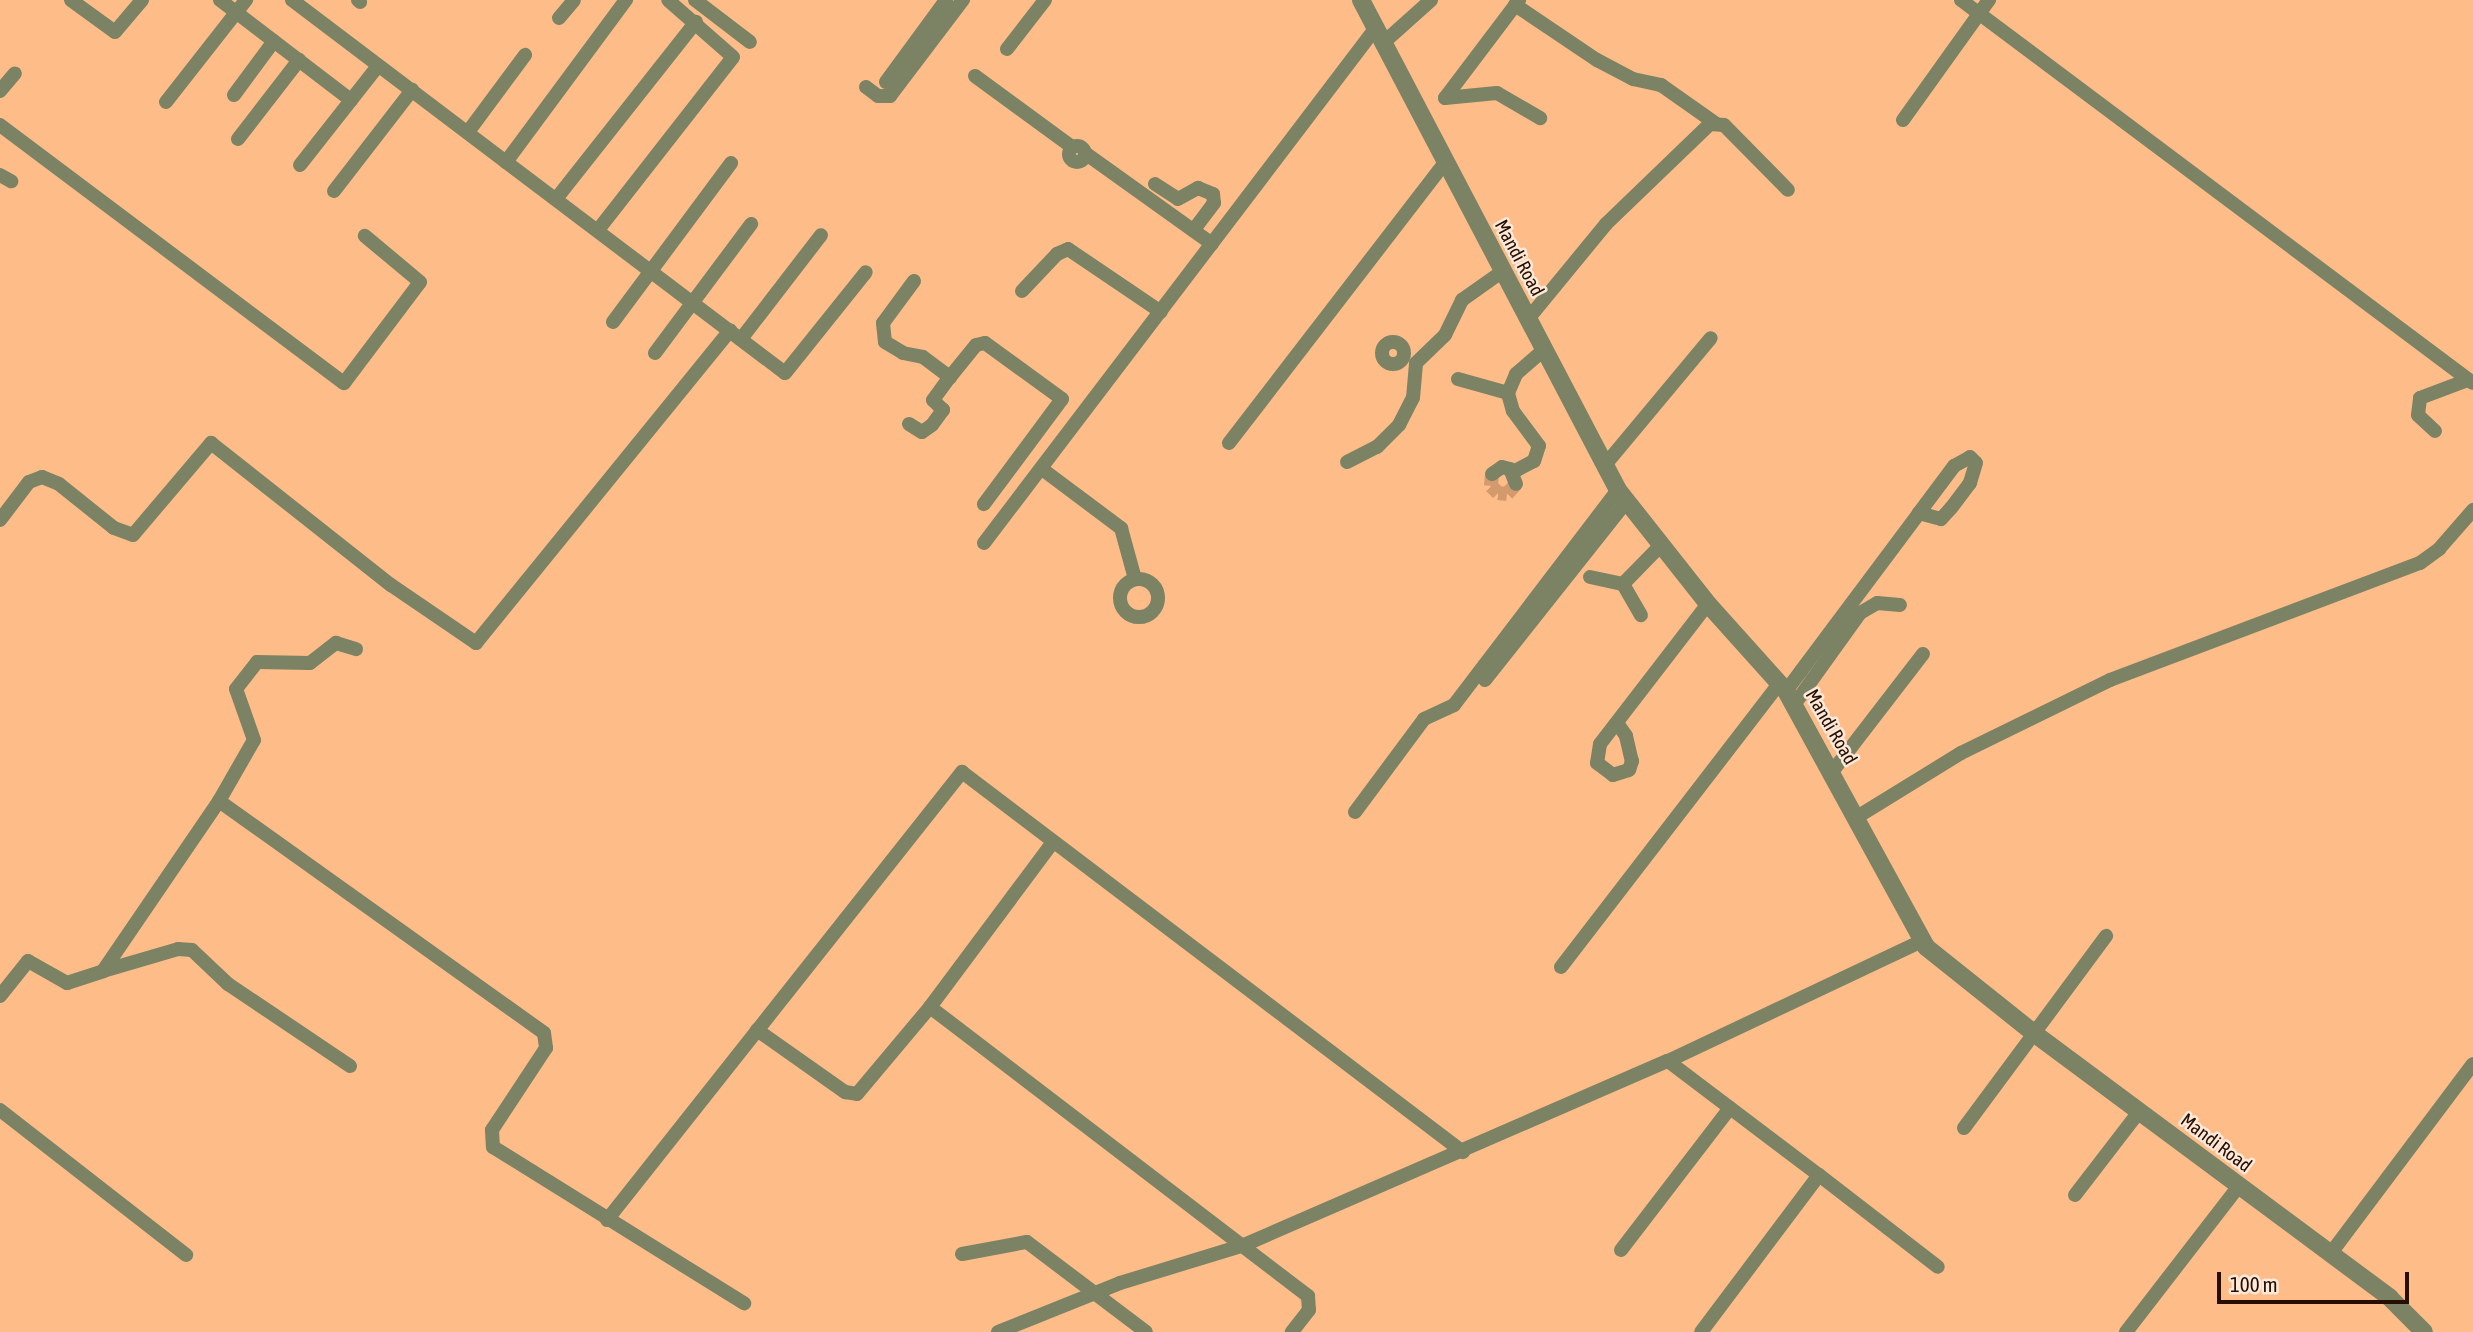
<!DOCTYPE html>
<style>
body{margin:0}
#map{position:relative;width:2473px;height:1332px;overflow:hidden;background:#febd88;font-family:"Asap Condensed",sans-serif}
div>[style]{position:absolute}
.minor-tunnel>*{height:14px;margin-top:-7px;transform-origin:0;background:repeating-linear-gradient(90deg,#d39a6d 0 14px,transparent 0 21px)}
.minor>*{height:14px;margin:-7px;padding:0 7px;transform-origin:7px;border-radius:7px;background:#7b8364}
.minor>.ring{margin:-7px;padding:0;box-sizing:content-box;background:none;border:14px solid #7b8364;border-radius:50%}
.tertiary>*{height:18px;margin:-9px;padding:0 9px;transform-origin:9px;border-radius:9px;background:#7b8364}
span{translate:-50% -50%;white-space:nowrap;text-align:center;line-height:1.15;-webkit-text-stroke:5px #fde9d9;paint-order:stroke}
.street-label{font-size:19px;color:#260e00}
.scale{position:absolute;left:2217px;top:1272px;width:192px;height:32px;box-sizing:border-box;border:4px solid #260e00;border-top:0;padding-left:9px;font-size:21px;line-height:24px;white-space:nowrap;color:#260e00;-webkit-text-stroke:5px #fde9d9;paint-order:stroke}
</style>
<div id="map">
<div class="minor-tunnel">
<i style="left:1492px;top:474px;width:12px;rotate:95deg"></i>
<i style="left:1491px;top:486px;width:10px;rotate:45deg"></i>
<i style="left:1498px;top:493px;width:9px;rotate:6deg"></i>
<i style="left:1507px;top:494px;width:13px;rotate:-48deg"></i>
</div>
<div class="minor">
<i style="left:71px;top:0;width:54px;rotate:36deg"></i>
<i style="left:115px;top:32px;width:42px;rotate:-49.8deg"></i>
<i style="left:220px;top:0;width:165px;rotate:37.4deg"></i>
<i style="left:292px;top:0;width:618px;rotate:37.11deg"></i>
<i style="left:785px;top:373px;width:129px;rotate:-51.3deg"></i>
<i style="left:358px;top:0;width:3px;rotate:45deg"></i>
<i style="left:695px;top:0;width:69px;rotate:37.4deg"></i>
<i style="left:1961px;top:0;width:639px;rotate:36.8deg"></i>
<i style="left:1515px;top:5px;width:99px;rotate:33.9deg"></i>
<i style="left:1597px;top:60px;width:41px;rotate:27.8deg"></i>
<i style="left:1633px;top:79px;width:29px;rotate:12deg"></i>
<i style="left:1661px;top:85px;width:66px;rotate:35.1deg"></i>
<i style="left:559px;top:18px;width:23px;rotate:-50deg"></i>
<i style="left:1382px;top:44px;width:66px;rotate:-41.9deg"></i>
<i style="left:1007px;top:49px;width:62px;rotate:-52.2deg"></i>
<i style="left:975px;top:76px;width:120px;rotate:36.2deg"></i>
<i style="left:886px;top:82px;width:102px;rotate:-53.8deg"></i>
<i style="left:866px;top:87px;width:15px;rotate:37deg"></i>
<i style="left:878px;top:96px;width:12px"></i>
<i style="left:890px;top:96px;width:121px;rotate:-52.8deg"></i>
<i style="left:0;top:91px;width:23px;rotate:-50deg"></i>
<i style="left:234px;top:95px;width:67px;rotate:-53.5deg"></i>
<i style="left:1445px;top:98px;width:123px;rotate:-52.9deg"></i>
<i style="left:1445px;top:98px;width:52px;rotate:-5.5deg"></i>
<i style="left:1497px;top:93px;width:50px;rotate:30.2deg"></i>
<i style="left:166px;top:102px;width:130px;rotate:-51.9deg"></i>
<i style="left:1903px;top:120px;width:148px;rotate:-54.4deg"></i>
<i style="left:0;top:125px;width:430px;rotate:36.9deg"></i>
<i style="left:344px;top:383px;width:126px;rotate:-53deg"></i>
<i style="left:420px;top:282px;width:72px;rotate:-140.1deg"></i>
<i style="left:468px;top:132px;width:96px;rotate:-53.5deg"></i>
<i style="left:238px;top:139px;width:100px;rotate:-52.3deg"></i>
<i class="ring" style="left:1069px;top:146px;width:2px;height:2px"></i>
<i style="left:1085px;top:153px;width:156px;rotate:35.6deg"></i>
<i style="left:506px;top:162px;width:202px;rotate:-53.5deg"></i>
<i style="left:300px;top:165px;width:126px;rotate:-51.8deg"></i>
<i style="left:0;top:175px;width:13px;rotate:29deg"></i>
<i style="left:1155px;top:184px;width:27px;rotate:33deg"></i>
<i style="left:1178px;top:199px;width:23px;rotate:-29deg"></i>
<i style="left:1198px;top:188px;width:16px;rotate:22deg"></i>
<i style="left:1213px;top:194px;width:9px;rotate:84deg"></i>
<i style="left:1214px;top:203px;width:34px;rotate:127deg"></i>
<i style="left:334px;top:191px;width:128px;rotate:-52.3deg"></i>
<i style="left:556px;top:199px;width:226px;rotate:-51.7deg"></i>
<i style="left:598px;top:230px;width:219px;rotate:-52deg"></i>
<i style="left:733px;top:57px;width:86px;rotate:-138.8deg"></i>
<i style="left:914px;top:281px;width:52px;rotate:126.4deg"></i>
<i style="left:883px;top:323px;width:19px;rotate:84deg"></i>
<i style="left:885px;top:342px;width:21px;rotate:31deg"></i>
<i style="left:903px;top:353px;width:20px;rotate:11deg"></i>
<i style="left:923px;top:357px;width:34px;rotate:37deg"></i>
<i style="left:950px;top:377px;width:41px;rotate:-50.9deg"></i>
<i style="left:976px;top:345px;width:9px;rotate:-13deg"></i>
<i style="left:985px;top:343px;width:95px;rotate:36deg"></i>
<i style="left:1062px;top:399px;width:131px;rotate:126.6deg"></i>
<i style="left:1022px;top:291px;width:51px;rotate:-46.6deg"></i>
<i style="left:1057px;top:254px;width:12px;rotate:-24deg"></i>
<i style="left:1068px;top:249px;width:112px;rotate:34.1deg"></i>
<i style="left:1528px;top:319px;width:123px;rotate:-50.6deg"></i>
<i style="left:1606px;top:224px;width:144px;rotate:-43.9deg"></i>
<i style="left:1710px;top:124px;width:14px;rotate:4deg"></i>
<i style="left:1724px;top:125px;width:91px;rotate:45.4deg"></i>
<i style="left:613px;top:322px;width:198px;rotate:-53.4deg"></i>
<i style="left:741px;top:339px;width:131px;rotate:-52.4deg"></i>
<i class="ring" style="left:1382px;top:342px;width:8px;height:8px"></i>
<i style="left:655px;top:353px;width:161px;rotate:-53.3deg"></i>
<i style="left:1458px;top:379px;width:52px;rotate:15.6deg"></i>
<i style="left:909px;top:424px;width:15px;rotate:32deg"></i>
<i style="left:922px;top:432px;width:12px;rotate:-35deg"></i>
<i style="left:932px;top:425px;width:19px;rotate:-54deg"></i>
<i style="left:943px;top:410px;width:14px;rotate:-135deg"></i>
<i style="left:933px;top:400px;width:29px;rotate:-54deg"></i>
<i style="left:2435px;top:431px;width:23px;rotate:-137deg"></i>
<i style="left:2418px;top:415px;width:17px;rotate:-83deg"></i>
<i style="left:2420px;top:398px;width:51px;rotate:-20.6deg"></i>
<i style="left:1229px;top:443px;width:354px;rotate:-52.4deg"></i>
<i style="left:1347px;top:462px;width:34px;rotate:-27deg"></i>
<i style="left:1377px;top:447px;width:31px;rotate:-45deg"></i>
<i style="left:1399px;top:425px;width:30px;rotate:-63deg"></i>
<i style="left:1413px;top:398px;width:35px;rotate:-85deg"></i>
<i style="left:1416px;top:363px;width:40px;rotate:-44deg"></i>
<i style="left:1445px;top:335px;width:39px;rotate:-64deg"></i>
<i style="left:1462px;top:300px;width:50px;rotate:-35.3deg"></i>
<i style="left:1605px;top:465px;width:165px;rotate:-50.2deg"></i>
<i style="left:1042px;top:469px;width:99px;rotate:36.8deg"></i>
<i style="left:1121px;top:528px;width:53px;rotate:74.6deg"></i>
<i style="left:1513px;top:472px;width:24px;rotate:-28deg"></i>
<i style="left:1534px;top:461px;width:16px;rotate:-72deg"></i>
<i style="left:1539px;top:446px;width:44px;rotate:-126.6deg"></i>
<i style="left:1513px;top:411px;width:19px;rotate:-106deg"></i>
<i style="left:1508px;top:393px;width:21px;rotate:-67deg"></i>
<i style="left:1516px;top:374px;width:37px;rotate:-41deg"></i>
<i style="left:1492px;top:474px;width:12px;rotate:-35deg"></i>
<i style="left:1502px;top:467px;width:8px;rotate:14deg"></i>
<i style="left:1510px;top:469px;width:16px;rotate:68deg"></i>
<i style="left:0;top:520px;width:48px;rotate:-52.7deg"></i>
<i style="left:29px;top:482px;width:14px;rotate:-21deg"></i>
<i style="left:42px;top:477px;width:18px;rotate:22deg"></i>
<i style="left:59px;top:484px;width:70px;rotate:38.7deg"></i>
<i style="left:114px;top:528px;width:20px;rotate:20deg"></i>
<i style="left:133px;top:535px;width:121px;rotate:-49.7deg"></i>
<i style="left:211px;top:443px;width:229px;rotate:38.3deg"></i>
<i style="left:391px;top:585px;width:103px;rotate:34.3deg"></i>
<i style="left:476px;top:643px;width:403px;rotate:-50.9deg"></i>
<i style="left:984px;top:543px;width:646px;rotate:-52.74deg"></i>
<i style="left:1590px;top:577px;width:34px;rotate:12deg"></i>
<i style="left:1623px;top:584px;width:36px;rotate:60deg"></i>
<i class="ring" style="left:1120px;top:579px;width:24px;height:24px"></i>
<i style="left:1623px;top:584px;width:54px;rotate:-45.7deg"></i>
<i style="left:1485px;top:680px;width:228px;rotate:-51.6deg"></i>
<i style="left:1786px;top:691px;width:25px;rotate:-53deg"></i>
<i style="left:1801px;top:671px;width:197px;rotate:-53.2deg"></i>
<i style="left:1919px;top:513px;width:59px;rotate:-53.3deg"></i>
<i style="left:1954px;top:466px;width:18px;rotate:-29deg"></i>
<i style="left:1970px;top:457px;width:8px;rotate:45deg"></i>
<i style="left:1976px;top:463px;width:21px;rotate:107deg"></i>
<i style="left:1970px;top:483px;width:31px;rotate:127deg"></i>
<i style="left:1951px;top:508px;width:15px;rotate:132deg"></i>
<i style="left:1941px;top:519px;width:23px;rotate:-165deg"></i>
<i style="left:1794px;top:705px;width:113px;rotate:-54.3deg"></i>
<i style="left:1860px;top:613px;width:20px;rotate:-30deg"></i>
<i style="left:1877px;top:603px;width:23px;rotate:5deg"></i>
<i style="left:1617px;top:723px;width:16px;rotate:55deg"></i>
<i style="left:1626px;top:736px;width:26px;rotate:77deg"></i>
<i style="left:1632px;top:761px;width:9px;rotate:108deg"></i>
<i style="left:1629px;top:770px;width:17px;rotate:163deg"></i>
<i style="left:1613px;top:775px;width:20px;rotate:-143deg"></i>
<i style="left:1597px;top:763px;width:19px;rotate:-81deg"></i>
<i style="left:1600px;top:744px;width:177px;rotate:-52.4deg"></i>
<i style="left:1832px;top:772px;width:149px;rotate:-52.4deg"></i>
<i style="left:219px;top:801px;width:399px;rotate:35.5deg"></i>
<i style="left:544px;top:1033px;width:15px;rotate:82deg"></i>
<i style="left:546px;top:1048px;width:98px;rotate:123.4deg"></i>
<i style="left:492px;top:1130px;width:17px;rotate:87deg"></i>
<i style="left:493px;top:1147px;width:296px;rotate:31.9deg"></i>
<i style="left:1355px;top:812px;width:116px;rotate:-53.4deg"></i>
<i style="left:1424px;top:719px;width:33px;rotate:-25deg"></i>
<i style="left:1454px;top:705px;width:270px;rotate:-52.7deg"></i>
<i style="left:1857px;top:817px;width:122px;rotate:-31.6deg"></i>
<i style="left:1961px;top:753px;width:166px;rotate:-26.1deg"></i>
<i style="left:2110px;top:680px;width:331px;rotate:-20.7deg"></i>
<i style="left:2420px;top:563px;width:24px;rotate:-36deg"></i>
<i style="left:2439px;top:549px;width:52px;rotate:-48.9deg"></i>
<i style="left:1561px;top:967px;width:359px;rotate:-52.4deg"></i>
<i style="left:103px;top:971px;width:78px;rotate:-16.3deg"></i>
<i style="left:178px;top:949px;width:14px;rotate:4deg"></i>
<i style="left:192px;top:950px;width:50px;rotate:43.4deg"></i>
<i style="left:228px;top:984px;width:147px;rotate:33.9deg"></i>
<i style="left:0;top:996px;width:45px;rotate:-51.3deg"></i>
<i style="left:28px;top:961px;width:45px;rotate:29.4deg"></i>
<i style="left:67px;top:983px;width:38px;rotate:-18deg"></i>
<i style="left:103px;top:971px;width:206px;rotate:-55.7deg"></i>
<i style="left:219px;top:801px;width:70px;rotate:-60.2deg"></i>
<i style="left:254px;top:740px;width:54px;rotate:-109.4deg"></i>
<i style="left:236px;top:689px;width:34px;rotate:-52deg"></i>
<i style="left:257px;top:662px;width:53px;rotate:1.1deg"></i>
<i style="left:310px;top:663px;width:33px;rotate:-38deg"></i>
<i style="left:336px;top:643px;width:21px;rotate:17deg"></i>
<i style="left:930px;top:1007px;width:476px;rotate:37.4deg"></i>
<i style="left:1308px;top:1296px;width:14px;rotate:86deg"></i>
<i style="left:1309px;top:1310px;width:28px;rotate:128deg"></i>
<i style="left:757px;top:1030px;width:108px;rotate:35.2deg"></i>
<i style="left:845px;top:1092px;width:12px;rotate:9deg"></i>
<i style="left:857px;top:1094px;width:114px;rotate:-50deg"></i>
<i style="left:930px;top:1007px;width:206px;rotate:-53.3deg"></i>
<i style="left:1668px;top:1061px;width:189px;rotate:37.1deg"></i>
<i style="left:1819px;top:1175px;width:196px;rotate:126.9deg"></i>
<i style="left:0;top:1110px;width:236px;rotate:37.9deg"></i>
<i style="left:1964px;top:1128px;width:239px;rotate:-53.5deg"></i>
<i style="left:1819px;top:1175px;width:150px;rotate:37.7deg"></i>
<i style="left:2075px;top:1195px;width:105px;rotate:-52.4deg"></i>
<i style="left:607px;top:1220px;width:572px;rotate:-51.61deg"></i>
<i style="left:962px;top:772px;width:629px;rotate:37.18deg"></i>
<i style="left:1621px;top:1250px;width:179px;rotate:-52.5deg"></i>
<i style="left:2331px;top:1253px;width:236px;rotate:-53.1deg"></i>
<i style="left:962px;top:1254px;width:66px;rotate:-10.5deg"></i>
<i style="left:1027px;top:1242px;width:149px;rotate:37.1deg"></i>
<i style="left:998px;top:1332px;width:131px;rotate:-21.9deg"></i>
<i style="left:1120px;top:1283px;width:130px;rotate:-17deg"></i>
<i style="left:1244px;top:1245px;width:462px;rotate:-23.5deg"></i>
<i style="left:1668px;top:1061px;width:281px;rotate:-25.3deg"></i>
<i style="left:2126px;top:1332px;width:183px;rotate:-52.3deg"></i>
</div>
<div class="tertiary">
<i style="left:1361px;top:0;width:553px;rotate:62.32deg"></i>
<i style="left:1618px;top:490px;width:145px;rotate:51.7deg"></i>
<i style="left:1708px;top:604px;width:117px;rotate:48.1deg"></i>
<i style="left:1786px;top:691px;width:292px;rotate:61.3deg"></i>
<i style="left:1926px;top:947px;width:139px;rotate:38.6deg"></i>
<i style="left:2035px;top:1034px;width:442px;rotate:36.6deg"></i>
<i style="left:2390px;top:1298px;width:48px;rotate:45deg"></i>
</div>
<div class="street-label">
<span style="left:1519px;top:258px;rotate:62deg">Mandi Road</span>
<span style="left:1831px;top:727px;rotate:60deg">Mandi Road</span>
<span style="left:2216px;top:1143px;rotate:37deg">Mandi Road</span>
</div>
<div class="scale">100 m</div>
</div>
